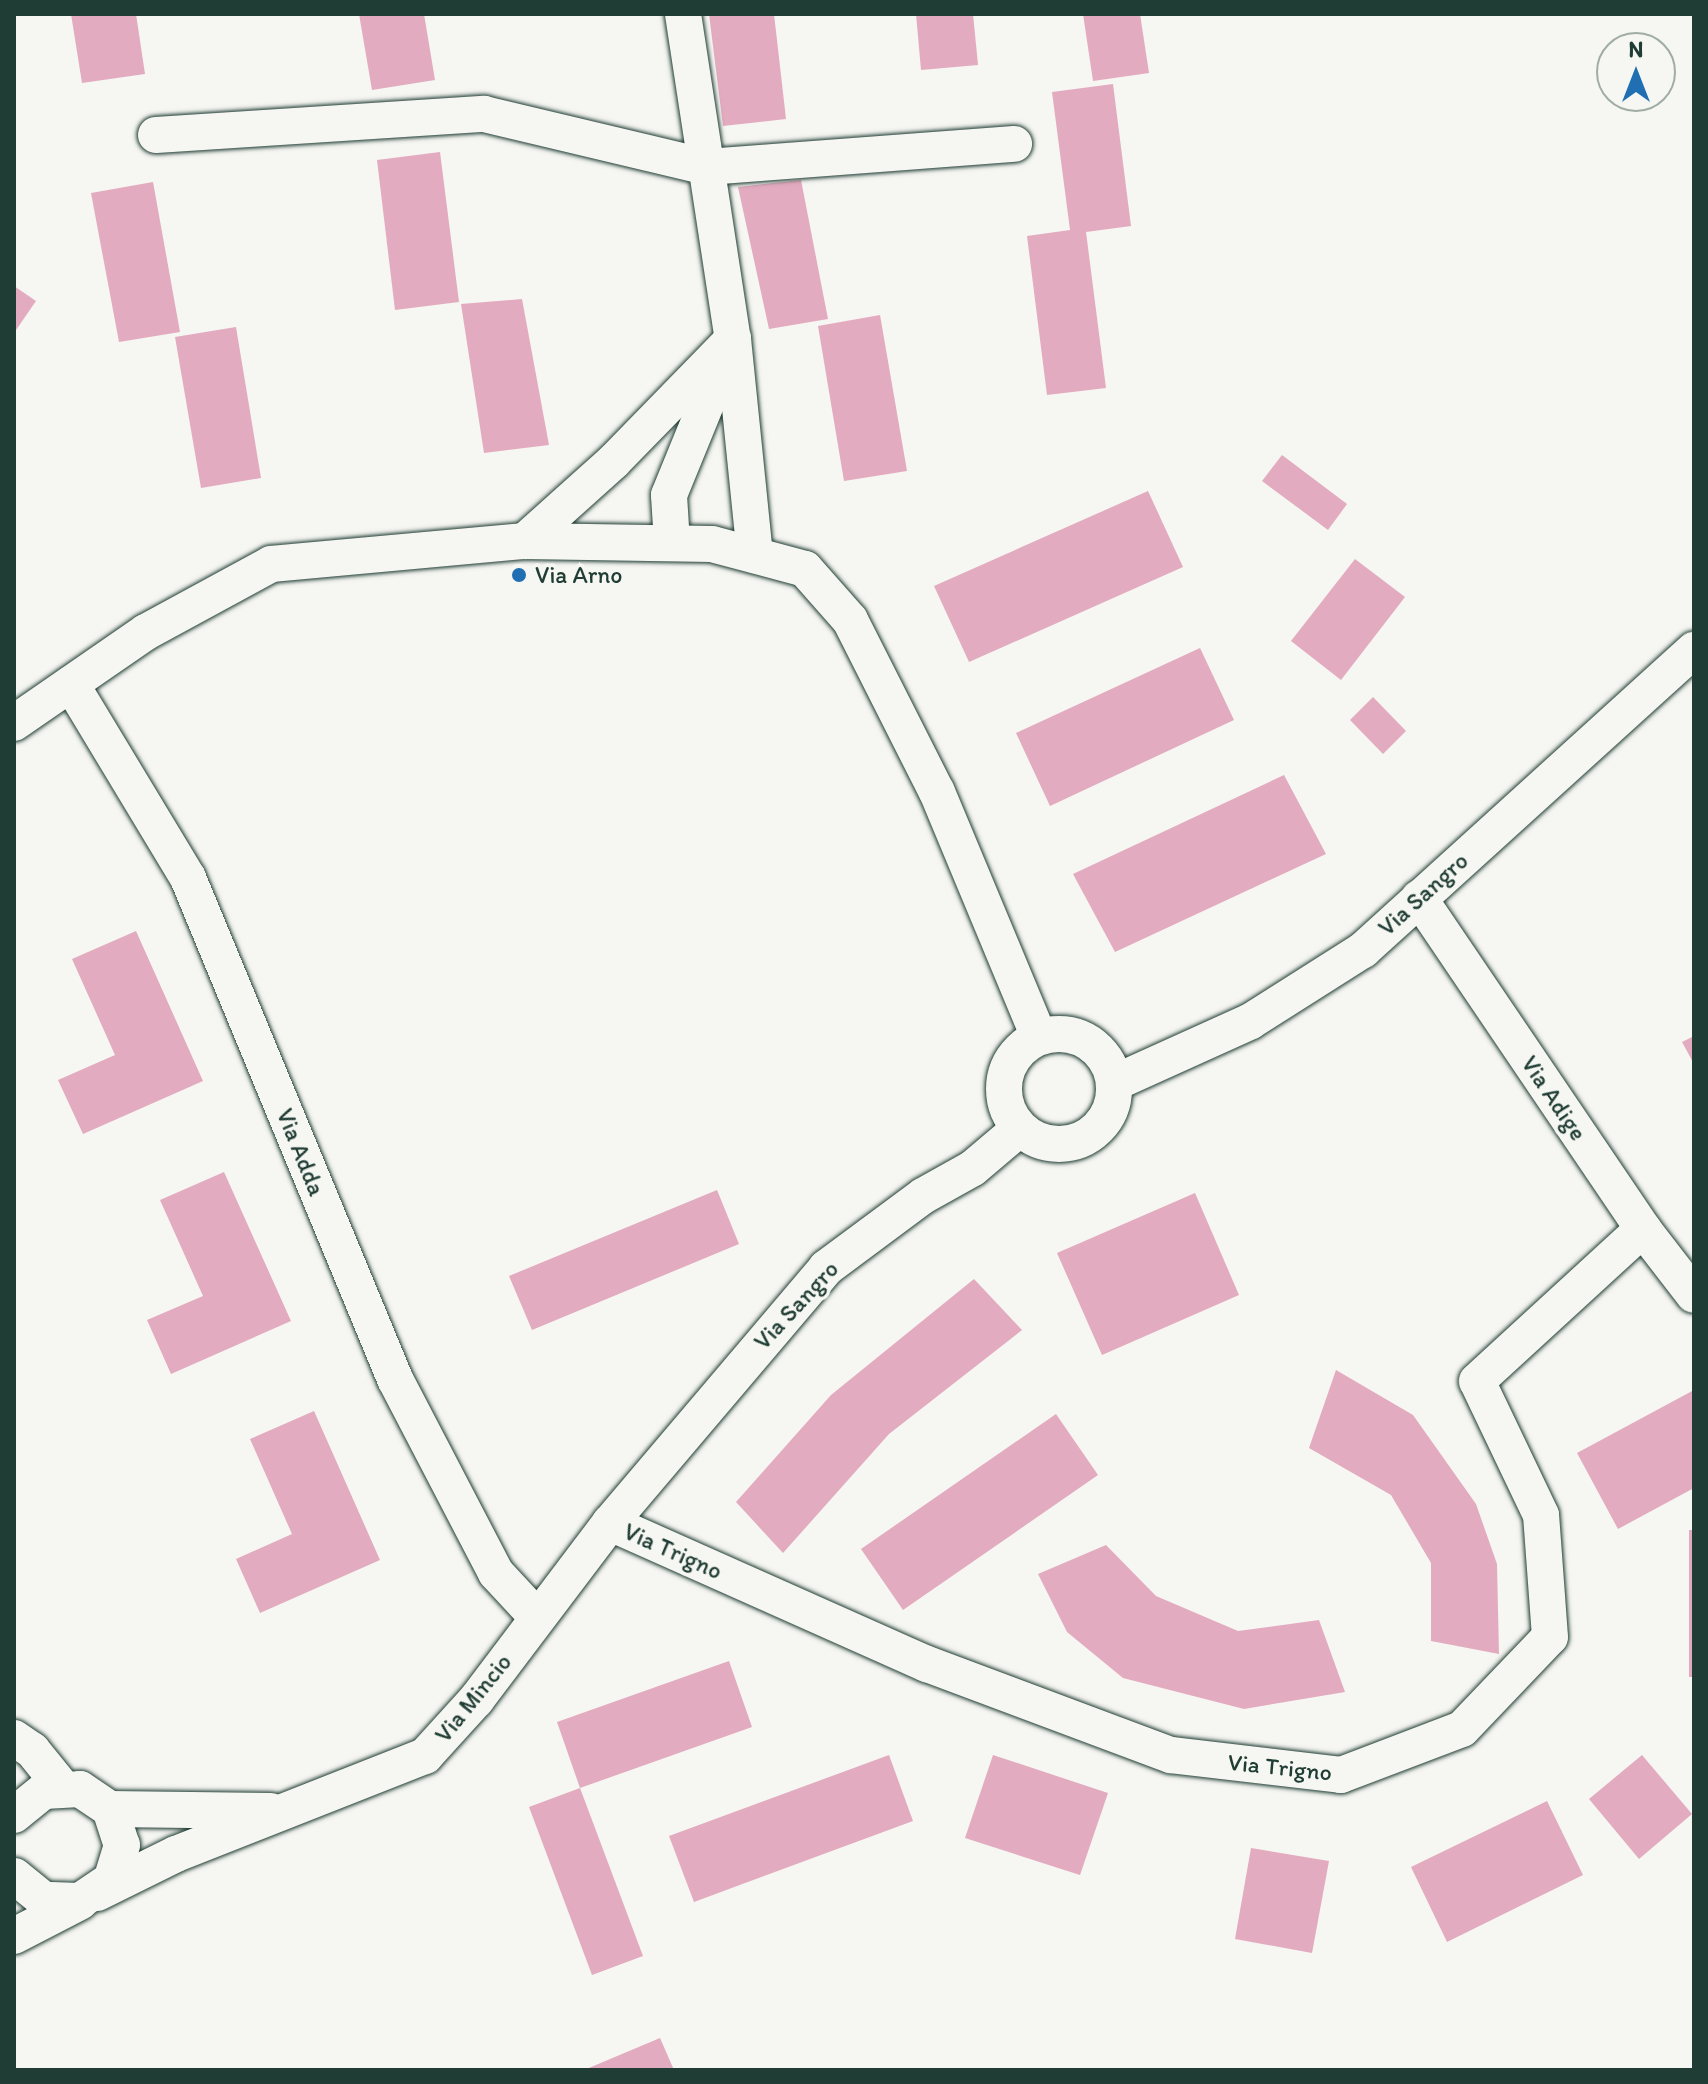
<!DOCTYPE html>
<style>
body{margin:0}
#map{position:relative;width:1708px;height:2084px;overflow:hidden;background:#f6f6f2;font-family:Itim,sans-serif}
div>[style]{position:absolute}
.building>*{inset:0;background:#e3abbf}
.roads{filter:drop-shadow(0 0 2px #1f3d34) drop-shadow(0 0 2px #1f3d34)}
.minor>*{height:36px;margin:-18px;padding:0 18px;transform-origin:18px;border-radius:18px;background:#f6f6f2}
.minor>.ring{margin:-18px;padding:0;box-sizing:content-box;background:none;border:36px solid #f6f6f2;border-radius:50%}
.dots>*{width:22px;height:22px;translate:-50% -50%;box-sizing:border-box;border:4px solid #f6f6f2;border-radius:50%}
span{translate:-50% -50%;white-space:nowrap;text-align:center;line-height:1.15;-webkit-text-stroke:7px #f6f6f2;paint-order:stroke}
.poi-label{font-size:24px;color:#1f3d34}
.left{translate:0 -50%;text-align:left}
.street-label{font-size:24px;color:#1f3d34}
.frame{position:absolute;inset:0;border:16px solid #1f3d34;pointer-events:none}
.north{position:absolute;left:1596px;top:32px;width:80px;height:80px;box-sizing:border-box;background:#f6f6f2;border:2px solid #a0aca6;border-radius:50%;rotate:0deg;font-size:22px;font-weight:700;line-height:32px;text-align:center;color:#1f3d34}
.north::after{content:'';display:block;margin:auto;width:28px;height:36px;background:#1f6fb2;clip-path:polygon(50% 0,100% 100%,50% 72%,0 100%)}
</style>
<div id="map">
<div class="building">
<i style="clip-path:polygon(71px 14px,136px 14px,145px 74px,82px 83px)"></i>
<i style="clip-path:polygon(359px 14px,424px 14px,435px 80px,372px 90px)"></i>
<i style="clip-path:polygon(709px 14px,774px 14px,786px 119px,723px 126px)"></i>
<i style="clip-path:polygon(916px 14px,973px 14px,978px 65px,921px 70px)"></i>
<i style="clip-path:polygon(1083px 14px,1140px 14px,1149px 73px,1093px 81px)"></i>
<i style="clip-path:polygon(1113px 84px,1131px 226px,1086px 232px,1106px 388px,1047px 395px,1027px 236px,1070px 230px,1052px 92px)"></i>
<i style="clip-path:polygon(440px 152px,459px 302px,395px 310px,377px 160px)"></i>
<i style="clip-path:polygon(801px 180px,828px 319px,769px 329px,738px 187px)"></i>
<i style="clip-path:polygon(153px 182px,180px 332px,119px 342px,91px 193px)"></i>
<i style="clip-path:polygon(14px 286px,36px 301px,14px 333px)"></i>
<i style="clip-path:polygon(522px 299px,549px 445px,484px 453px,461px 304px)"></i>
<i style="clip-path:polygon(880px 315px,907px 471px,844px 481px,818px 326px)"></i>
<i style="clip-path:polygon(236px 327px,261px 478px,201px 488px,175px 337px)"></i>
<i style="clip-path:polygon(1282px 455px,1347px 504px,1328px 530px,1262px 481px)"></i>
<i style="clip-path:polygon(1148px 491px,1183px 567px,969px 662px,934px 586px)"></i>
<i style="clip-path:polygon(1355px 559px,1405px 597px,1341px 680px,1291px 641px)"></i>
<i style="clip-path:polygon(1200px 648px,1234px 720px,1050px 806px,1016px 733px)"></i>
<i style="clip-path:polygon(1373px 697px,1406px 731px,1383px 754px,1350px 720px)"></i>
<i style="clip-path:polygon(1284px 775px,1326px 854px,1115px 952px,1073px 874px)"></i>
<i style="clip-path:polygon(136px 931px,203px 1081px,83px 1134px,58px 1080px,115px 1055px,72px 959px)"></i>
<i style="clip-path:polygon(1694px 1036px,1694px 1064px,1682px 1042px)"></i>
<i style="clip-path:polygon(224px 1172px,291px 1321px,171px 1374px,147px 1320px,203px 1296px,160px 1200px)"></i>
<i style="clip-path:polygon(717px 1190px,739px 1244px,532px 1330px,509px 1276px)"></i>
<i style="clip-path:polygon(1195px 1193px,1239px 1295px,1102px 1355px,1057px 1253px)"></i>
<i style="clip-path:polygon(974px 1279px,1022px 1330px,889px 1434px,783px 1553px,736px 1502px,831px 1395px)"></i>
<i style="clip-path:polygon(1336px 1370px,1413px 1415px,1476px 1504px,1497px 1564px,1499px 1654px,1431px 1641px,1431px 1563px,1391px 1495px,1309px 1448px)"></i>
<i style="clip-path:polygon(1694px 1390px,1694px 1488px,1618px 1529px,1577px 1453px)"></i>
<i style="clip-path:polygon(314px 1411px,380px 1560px,260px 1613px,236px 1559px,292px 1534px,250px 1439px)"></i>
<i style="clip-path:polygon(1056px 1414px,1098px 1475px,903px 1610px,861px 1549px)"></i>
<i style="clip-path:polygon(1689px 1530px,1694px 1530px,1694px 1677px,1689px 1677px)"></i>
<i style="clip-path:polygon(1106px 1545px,1156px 1596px,1238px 1631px,1319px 1620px,1345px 1692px,1244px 1709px,1123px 1678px,1067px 1632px,1038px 1574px)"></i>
<i style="clip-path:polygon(729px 1661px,752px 1727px,580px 1788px,557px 1722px)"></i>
<i style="clip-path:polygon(889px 1755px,913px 1821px,694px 1902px,669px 1836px)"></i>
<i style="clip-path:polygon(993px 1755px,1108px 1793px,1080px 1875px,965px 1838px)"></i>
<i style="clip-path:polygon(1642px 1755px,1692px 1814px,1639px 1859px,1589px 1799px)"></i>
<i style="clip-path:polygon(580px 1788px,643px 1956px,592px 1975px,529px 1807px)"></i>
<i style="clip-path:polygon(1547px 1801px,1583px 1875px,1447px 1942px,1411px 1867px)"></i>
<i style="clip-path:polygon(1251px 1848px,1329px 1861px,1312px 1953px,1235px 1939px)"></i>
<i style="clip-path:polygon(660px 2038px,674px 2070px,584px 2070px)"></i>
</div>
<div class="roads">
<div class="minor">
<i style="left:683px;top:14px;width:329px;rotate:81.3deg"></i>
<i style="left:733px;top:339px;width:217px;rotate:84.2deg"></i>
<i style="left:156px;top:135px;width:329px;rotate:-3.7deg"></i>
<i style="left:484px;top:114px;width:229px;rotate:13.4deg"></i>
<i style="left:707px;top:167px;width:308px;rotate:-4.3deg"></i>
<i style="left:525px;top:541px;width:118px;rotate:-41.9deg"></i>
<i style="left:613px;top:462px;width:172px;rotate:-45.7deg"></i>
<i style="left:672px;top:543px;width:48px;rotate:-93.6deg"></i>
<i style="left:669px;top:495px;width:151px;rotate:-67.8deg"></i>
<i style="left:71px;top:684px;width:227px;rotate:58.9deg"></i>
<i style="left:188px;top:878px;width:542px;rotate:67.55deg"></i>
<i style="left:395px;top:1379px;width:219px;rotate:62.5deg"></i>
<i style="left:496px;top:1573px;width:59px;rotate:47.1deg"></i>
<i style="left:14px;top:723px;width:160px;rotate:-34.6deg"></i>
<i style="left:146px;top:632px;width:142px;rotate:-28.5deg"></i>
<i style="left:271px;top:564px;width:255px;rotate:-5.2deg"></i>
<i style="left:525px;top:541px;width:187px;rotate:0.9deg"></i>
<i style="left:712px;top:544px;width:96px;rotate:15deg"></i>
<i style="left:805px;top:569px;width:68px;rotate:48.6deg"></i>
<i style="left:850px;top:620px;width:193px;rotate:63.2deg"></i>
<i style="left:937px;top:792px;width:265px;rotate:67.4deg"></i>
<i style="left:1419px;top:898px;width:400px;rotate:55.9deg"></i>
<i style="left:1643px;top:1229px;width:83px;rotate:52.3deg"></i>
<i class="ring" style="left:1004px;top:1034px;width:74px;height:74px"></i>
<i style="left:1114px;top:1083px;width:150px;rotate:-24.3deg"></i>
<i style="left:1251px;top:1021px;width:133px;rotate:-32.4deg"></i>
<i style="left:1363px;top:950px;width:447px;rotate:-42.2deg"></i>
<i style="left:610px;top:1523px;width:347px;rotate:24deg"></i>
<i style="left:927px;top:1664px;width:260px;rotate:20.5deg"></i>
<i style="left:1171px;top:1755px;width:171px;rotate:6.7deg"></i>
<i style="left:1341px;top:1775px;width:129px;rotate:-20.8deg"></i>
<i style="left:1462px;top:1729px;width:127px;rotate:-46.3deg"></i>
<i style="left:1550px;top:1637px;width:122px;rotate:-94.2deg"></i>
<i style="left:1541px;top:1515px;width:148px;rotate:-115.5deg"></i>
<i style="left:1477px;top:1381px;width:225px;rotate:-42.5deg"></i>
<i style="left:14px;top:1738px;width:22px;rotate:34deg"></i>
<i style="left:32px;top:1750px;width:48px;rotate:51deg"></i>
<i style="left:110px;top:1809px;width:161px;rotate:0.7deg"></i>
<i style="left:14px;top:1815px;width:38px;rotate:-39deg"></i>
<i style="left:44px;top:1791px;width:36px;rotate:-3deg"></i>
<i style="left:80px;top:1789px;width:36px;rotate:34deg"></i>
<i style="left:110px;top:1809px;width:38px;rotate:72deg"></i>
<i style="left:122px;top:1845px;width:37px;rotate:107deg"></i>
<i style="left:111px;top:1880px;width:37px;rotate:146deg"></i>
<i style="left:80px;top:1901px;width:36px;rotate:-178deg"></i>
<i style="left:44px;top:1900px;width:38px;rotate:-141deg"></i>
<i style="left:97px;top:1893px;width:88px;rotate:-26.3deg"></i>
<i style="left:176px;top:1854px;width:268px;rotate:-21.5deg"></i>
<i style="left:425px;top:1756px;width:76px;rotate:-47.7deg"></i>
<i style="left:476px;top:1700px;width:222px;rotate:-52.9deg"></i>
<i style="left:610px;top:1523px;width:334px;rotate:-49.7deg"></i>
<i style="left:826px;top:1268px;width:121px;rotate:-36.6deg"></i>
<i style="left:923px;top:1196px;width:57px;rotate:-29.2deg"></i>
<i style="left:973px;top:1168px;width:60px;rotate:-40.3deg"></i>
<i style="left:14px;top:1936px;width:74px;rotate:-27.3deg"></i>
</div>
</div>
<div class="dots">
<i style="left:519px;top:575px;background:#1f6fb2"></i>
</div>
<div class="poi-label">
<span class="left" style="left:535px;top:575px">Via Arno</span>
</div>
<div class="street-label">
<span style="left:1423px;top:894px;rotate:-42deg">Via Sangro</span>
<span style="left:1554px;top:1098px;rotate:56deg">Via Adige</span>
<span style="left:301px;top:1152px;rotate:68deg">Via Adda</span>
<span style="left:796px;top:1305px;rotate:-47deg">Via Sangro</span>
<span style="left:673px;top:1551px;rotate:24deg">Via Trigno</span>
<span style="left:473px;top:1698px;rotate:-51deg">Via Mincio</span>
<span style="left:1280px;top:1767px;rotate:6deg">Via Trigno</span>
</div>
<div class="frame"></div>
<div class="north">N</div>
</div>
